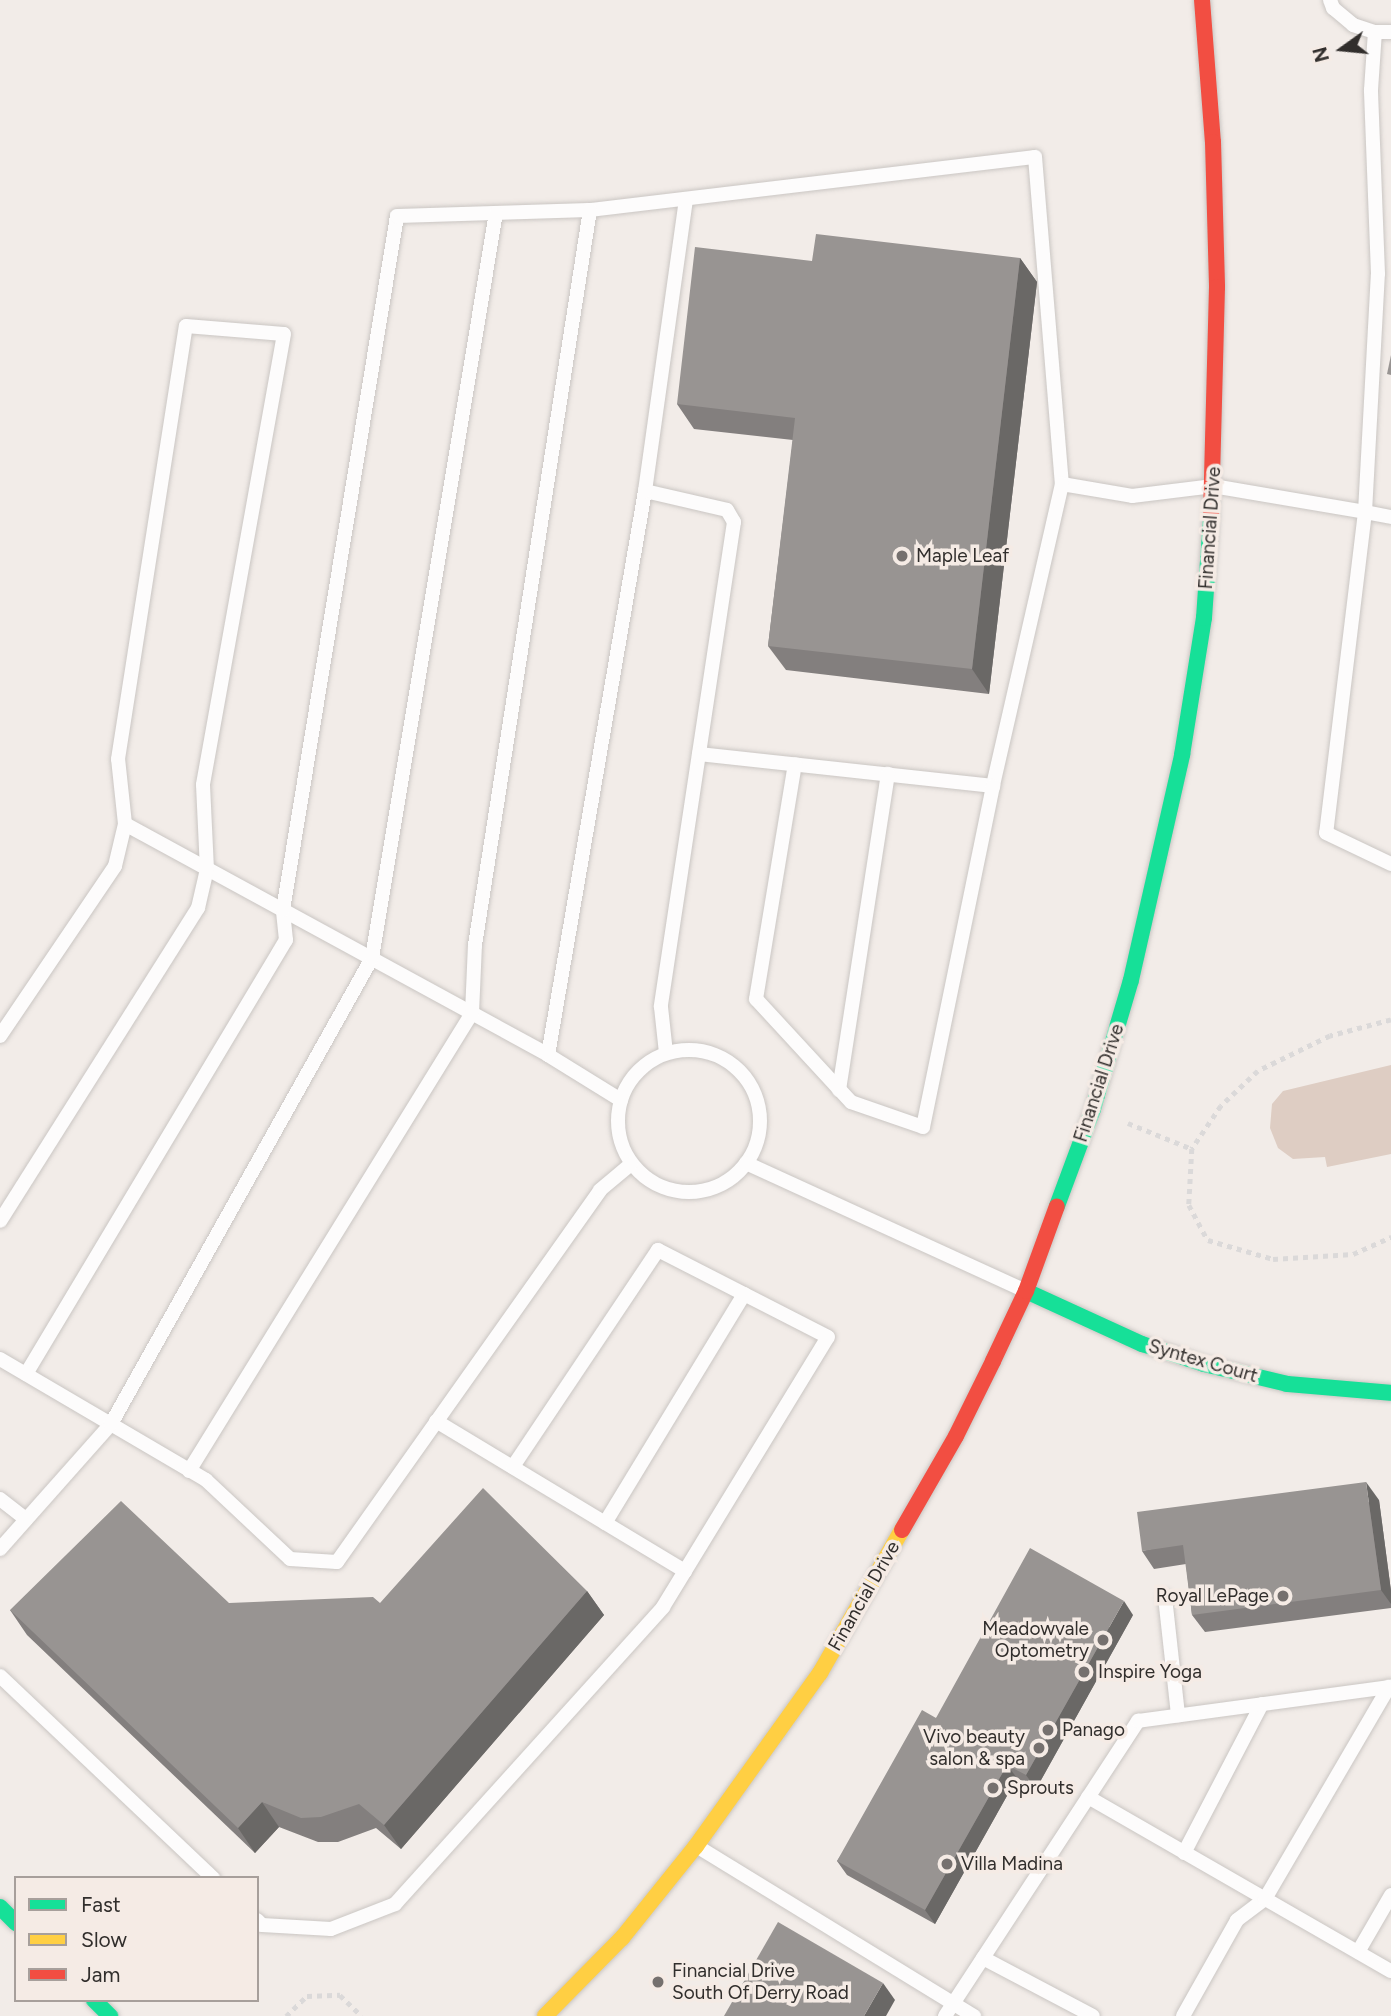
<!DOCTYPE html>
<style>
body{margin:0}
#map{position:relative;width:1391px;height:2016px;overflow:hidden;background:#f2ece8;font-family:Figtree,sans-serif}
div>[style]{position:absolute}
.green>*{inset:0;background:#decdc3}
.path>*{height:4.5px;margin-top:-2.25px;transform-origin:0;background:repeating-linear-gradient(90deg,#dbd9d9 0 5px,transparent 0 10px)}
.roads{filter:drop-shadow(0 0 2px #cac6c3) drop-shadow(0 0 2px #cac6c3)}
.lane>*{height:14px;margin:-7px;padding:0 7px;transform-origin:7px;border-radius:7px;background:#fdfcfc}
.lane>.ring{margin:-7px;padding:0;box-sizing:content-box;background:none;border:14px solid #fdfcfc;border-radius:50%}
.fast>*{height:16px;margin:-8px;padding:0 8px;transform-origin:8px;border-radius:8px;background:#16e098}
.slow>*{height:16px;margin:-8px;padding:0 8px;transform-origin:8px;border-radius:8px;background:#ffcf43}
.jam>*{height:16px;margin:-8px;padding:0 8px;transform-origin:8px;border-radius:8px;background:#f24e42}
.wall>*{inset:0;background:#837f7e}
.shaded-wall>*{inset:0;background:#6a6866}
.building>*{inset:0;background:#989492}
.dots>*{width:19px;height:19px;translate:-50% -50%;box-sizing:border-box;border:4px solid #f5ebe5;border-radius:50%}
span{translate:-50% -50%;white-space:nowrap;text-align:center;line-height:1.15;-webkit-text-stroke:7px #f5ebe5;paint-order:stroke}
.street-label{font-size:19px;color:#312e2c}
.poi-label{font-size:19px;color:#312e2c}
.left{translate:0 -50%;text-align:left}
.right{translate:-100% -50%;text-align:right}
.legend{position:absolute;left:14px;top:1876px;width:245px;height:126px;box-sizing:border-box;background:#f5ebe5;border:2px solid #a79f9b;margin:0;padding:9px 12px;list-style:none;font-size:21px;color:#312e2c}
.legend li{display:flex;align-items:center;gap:14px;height:35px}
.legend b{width:35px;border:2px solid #a79f9b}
.north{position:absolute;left:1307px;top:14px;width:70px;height:70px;-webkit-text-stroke:5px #f5ebe5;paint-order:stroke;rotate:255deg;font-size:19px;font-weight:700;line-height:28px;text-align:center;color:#312e2c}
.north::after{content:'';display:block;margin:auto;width:24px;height:32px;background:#312e2c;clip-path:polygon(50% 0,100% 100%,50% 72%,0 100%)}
</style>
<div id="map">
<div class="green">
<i style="clip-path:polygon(1391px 1065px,1391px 1154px,1327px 1167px,1325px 1157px,1293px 1159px,1278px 1148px,1270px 1128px,1272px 1104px,1283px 1091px)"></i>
</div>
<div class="path">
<i style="left:1391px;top:1020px;width:63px;rotate:165.3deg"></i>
<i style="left:1330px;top:1036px;width:80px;rotate:154.1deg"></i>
<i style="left:1258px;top:1071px;width:51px;rotate:136.6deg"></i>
<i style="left:1221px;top:1106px;width:52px;rotate:124deg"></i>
<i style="left:1192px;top:1149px;width:56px;rotate:93.1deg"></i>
<i style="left:1189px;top:1205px;width:40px;rotate:62deg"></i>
<i style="left:1208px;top:1240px;width:68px;rotate:16.3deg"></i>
<i style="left:1273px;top:1259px;width:80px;rotate:-3.6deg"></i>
<i style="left:1353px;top:1254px;width:42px;rotate:-24.1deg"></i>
<i style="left:1128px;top:1123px;width:69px;rotate:22.1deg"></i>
<i style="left:286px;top:2016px;width:29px;rotate:-44deg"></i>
<i style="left:307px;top:1996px;width:33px;rotate:-2deg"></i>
<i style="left:340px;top:1995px;width:30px;rotate:44deg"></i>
</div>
<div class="roads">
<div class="lane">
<i style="left:1330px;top:0;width:9px;rotate:69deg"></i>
<i style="left:1333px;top:8px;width:26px;rotate:40deg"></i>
<i style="left:1353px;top:25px;width:23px;rotate:18deg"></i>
<i style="left:1375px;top:32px;width:16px"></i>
<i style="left:1062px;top:484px;width:71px;rotate:9.7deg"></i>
<i style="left:1132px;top:496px;width:82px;rotate:-7deg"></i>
<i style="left:1213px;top:486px;width:154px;rotate:9.7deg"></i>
<i style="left:1365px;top:512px;width:238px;rotate:-86.9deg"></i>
<i style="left:1378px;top:274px;width:184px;rotate:-92.2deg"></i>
<i style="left:1371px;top:90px;width:58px;rotate:-86.1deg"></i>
<i style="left:645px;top:491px;width:84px;rotate:13deg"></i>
<i style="left:727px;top:510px;width:14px;rotate:60deg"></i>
<i style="left:734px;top:522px;width:490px;rotate:98.6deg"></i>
<i style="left:661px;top:1007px;width:46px;rotate:83.8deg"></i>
<i style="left:1391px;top:517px;width:26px;rotate:-169deg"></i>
<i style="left:1365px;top:512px;width:323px;rotate:96.9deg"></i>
<i style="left:1326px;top:833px;width:72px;rotate:25.5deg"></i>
<i style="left:699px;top:754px;width:296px;rotate:6.2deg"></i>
<i style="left:125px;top:824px;width:482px;rotate:28.6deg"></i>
<i style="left:548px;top:1055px;width:86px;rotate:31.7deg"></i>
<i style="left:0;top:1036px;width:205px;rotate:-55.9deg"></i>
<i style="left:115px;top:866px;width:43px;rotate:-76.6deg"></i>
<i style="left:125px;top:824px;width:65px;rotate:-96.1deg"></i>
<i style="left:118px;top:759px;width:438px;rotate:-81.1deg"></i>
<i style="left:186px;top:326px;width:98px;rotate:4.7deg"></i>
<i style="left:284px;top:334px;width:458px;rotate:100.2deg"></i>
<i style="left:203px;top:785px;width:84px;rotate:87.3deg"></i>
<i style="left:207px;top:869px;width:40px;rotate:103deg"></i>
<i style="left:198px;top:908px;width:370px;rotate:122.3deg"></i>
<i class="ring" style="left:618px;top:1050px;width:128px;height:128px"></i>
<i style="left:548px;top:1055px;width:572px;rotate:-80.24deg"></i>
<i style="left:645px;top:491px;width:294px;rotate:-82deg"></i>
<i style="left:839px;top:1090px;width:320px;rotate:-81.2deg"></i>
<i style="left:746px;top:1163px;width:307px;rotate:24.6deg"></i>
<i style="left:0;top:1359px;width:239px;rotate:30.4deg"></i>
<i style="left:206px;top:1480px;width:115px;rotate:43.2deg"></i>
<i style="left:290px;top:1559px;width:47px;rotate:3.7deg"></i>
<i style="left:337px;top:1562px;width:456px;rotate:-54.7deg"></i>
<i style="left:600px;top:1190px;width:40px;rotate:-40deg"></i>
<i style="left:26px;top:1374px;width:506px;rotate:-59.08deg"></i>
<i style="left:286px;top:940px;width:30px;rotate:-96deg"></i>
<i style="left:283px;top:910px;width:703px;rotate:-80.67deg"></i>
<i style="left:397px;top:216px;width:193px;rotate:-1.8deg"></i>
<i style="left:590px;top:210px;width:448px;rotate:-6.8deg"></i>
<i style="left:1035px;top:157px;width:328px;rotate:85.3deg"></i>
<i style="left:1062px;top:484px;width:310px;rotate:102.9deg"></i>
<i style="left:993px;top:786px;width:348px;rotate:101.6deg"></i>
<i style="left:923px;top:1127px;width:76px;rotate:-160.9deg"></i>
<i style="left:851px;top:1102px;width:140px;rotate:-132.7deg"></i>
<i style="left:756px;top:999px;width:238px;rotate:-80.6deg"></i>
<i style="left:436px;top:1421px;width:291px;rotate:31.1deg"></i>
<i style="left:189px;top:1471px;width:538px;rotate:-58.29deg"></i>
<i style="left:472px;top:1013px;width:68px;rotate:-87.5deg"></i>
<i style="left:475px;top:945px;width:744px;rotate:-81.11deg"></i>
<i style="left:0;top:1499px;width:33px;rotate:38deg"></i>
<i style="left:605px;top:1523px;width:268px;rotate:-58.7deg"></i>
<i style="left:0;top:1549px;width:167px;rotate:-48.4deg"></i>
<i style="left:111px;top:1424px;width:534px;rotate:-60.75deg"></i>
<i style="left:372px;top:958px;width:755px;rotate:-80.55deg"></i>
<i style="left:1165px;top:1597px;width:119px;rotate:83.7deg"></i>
<i style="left:0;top:1676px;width:294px;rotate:43.5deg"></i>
<i style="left:1088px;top:1797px;width:349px;rotate:29.9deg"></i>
<i style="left:698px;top:1847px;width:324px;rotate:31.5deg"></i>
<i style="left:1184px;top:1853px;width:168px;rotate:-62.4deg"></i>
<i style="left:257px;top:1920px;width:7px;rotate:45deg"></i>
<i style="left:262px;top:1925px;width:69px;rotate:3.3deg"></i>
<i style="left:331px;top:1929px;width:69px;rotate:-21.3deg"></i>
<i style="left:395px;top:1904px;width:400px;rotate:-47.9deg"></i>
<i style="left:663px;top:1607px;width:316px;rotate:-58.6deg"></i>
<i style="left:828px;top:1337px;width:191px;rotate:-152.9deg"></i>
<i style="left:658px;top:1250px;width:261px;rotate:123.8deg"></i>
<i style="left:1358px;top:1952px;width:66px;rotate:-59.9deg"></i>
<i style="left:983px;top:1958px;width:124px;rotate:27.8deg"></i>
<i style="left:945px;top:2016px;width:353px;rotate:-56.8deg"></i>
<i style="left:1138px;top:1721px;width:255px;rotate:-7.7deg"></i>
<i style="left:1183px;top:2016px;width:110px;rotate:-60.6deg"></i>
<i style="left:1237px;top:1920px;width:35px;rotate:-37deg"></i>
<i style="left:1265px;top:1899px;width:246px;rotate:-59.7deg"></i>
</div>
<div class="fast">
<i style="left:1057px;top:1206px;width:103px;rotate:-69.6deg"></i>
<i style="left:1093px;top:1109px;width:134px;rotate:-73.6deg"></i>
<i style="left:1131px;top:980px;width:231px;rotate:-77.2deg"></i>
<i style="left:1182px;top:755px;width:139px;rotate:-80.9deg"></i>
<i style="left:1204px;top:618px;width:100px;rotate:-86deg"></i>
<i style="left:1026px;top:1291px;width:128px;rotate:24.6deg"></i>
<i style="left:1142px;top:1344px;width:65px;rotate:17.9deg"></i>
<i style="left:1204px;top:1364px;width:85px;rotate:13.5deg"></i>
<i style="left:1287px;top:1384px;width:104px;rotate:4.9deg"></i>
<i style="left:0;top:1907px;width:23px;rotate:45deg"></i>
<i style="left:94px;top:2000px;width:23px;rotate:45deg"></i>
</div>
<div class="slow">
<i style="left:545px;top:2016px;width:110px;rotate:-45.4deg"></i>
<i style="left:622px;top:1938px;width:118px;rotate:-51.2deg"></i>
<i style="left:696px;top:1846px;width:213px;rotate:-54.4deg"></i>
<i style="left:820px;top:1673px;width:165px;rotate:-60.2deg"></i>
</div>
<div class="jam">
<i style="left:1202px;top:0;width:142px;rotate:85.6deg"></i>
<i style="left:1213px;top:142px;width:145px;rotate:88.4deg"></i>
<i style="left:1217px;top:287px;width:231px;rotate:91.5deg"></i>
<i style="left:902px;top:1530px;width:108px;rotate:-60.1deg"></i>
<i style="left:956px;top:1436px;width:84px;rotate:-63.7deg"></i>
<i style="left:993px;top:1361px;width:77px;rotate:-64.8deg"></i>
<i style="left:1026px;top:1291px;width:90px;rotate:-70deg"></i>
</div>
</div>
<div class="wall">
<i style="clip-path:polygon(1020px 258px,1037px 282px,989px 694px,786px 670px,768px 646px,793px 440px,694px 429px,677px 404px,812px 261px)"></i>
<i style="clip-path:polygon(1379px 1500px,1391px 1591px,1391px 1608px,1205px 1632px,1192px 1615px,1186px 1564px,1154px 1569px,1142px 1551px)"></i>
<i style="clip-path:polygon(587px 1591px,604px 1615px,401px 1849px,376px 1828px,338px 1842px,318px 1842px,279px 1827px,255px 1853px,27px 1635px,10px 1610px,380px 1603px)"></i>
<i style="clip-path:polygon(1133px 1615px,1036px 1789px,1017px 1778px,935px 1924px,847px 1875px,837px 1861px,936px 1718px)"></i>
</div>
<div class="shaded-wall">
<i style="clip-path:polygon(1020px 258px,1037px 282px,989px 694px,972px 669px)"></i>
<i style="clip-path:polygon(1366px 1482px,1379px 1500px,1391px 1591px,1391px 1604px,1381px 1590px)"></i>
<i style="clip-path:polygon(587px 1591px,604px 1615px,401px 1849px,384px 1825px)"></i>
<i style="clip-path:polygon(1124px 1601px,1133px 1615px,1036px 1789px,1026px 1775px)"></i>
<i style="clip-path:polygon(1007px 1765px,1017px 1778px,935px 1924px,925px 1910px)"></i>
<i style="clip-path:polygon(262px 1802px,279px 1827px,255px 1853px,238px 1828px)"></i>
<i style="clip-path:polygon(883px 1983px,895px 2000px,886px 2016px,864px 2016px)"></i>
</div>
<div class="building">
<i style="clip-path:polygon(816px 234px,1020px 258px,972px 669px,768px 646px,795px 418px,677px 404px,695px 247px,812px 261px)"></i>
<i style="clip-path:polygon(1391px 355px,1391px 375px,1387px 374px)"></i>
<i style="clip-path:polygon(1366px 1482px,1381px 1590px,1192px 1615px,1183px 1545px,1142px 1551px,1137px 1512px)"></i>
<i style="clip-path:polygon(483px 1488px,587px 1591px,384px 1825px,359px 1804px,321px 1817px,301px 1818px,262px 1802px,238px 1828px,10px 1610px,121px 1501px,229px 1603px,373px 1597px,380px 1603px)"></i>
<i style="clip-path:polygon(1030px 1548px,1124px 1601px,1026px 1775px,1007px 1765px,925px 1910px,837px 1861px,922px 1710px,936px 1718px)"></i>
<i style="clip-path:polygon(778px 1922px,883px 1983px,864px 2016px,724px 2016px)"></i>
</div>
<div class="dots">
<i style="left:902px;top:556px;background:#75706e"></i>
<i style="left:1283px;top:1596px;background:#75706e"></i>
<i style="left:1103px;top:1640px;background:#75706e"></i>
<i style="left:1084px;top:1672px;background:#75706e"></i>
<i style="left:1048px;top:1730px;background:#75706e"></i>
<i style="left:1039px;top:1748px;background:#75706e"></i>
<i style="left:993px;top:1788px;background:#75706e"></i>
<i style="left:947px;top:1864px;background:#75706e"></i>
<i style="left:658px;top:1982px;background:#75706e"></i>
</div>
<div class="street-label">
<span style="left:1210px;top:528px;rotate:-86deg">Financial Drive</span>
<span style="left:1099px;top:1083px;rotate:-72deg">Financial Drive</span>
<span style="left:1203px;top:1361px;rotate:16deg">Syntex Court</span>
<span style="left:864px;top:1596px;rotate:-60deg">Financial Drive</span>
</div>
<div class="poi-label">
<span class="left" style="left:916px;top:556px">Maple Leaf</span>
<span class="right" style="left:1269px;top:1596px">Royal LePage</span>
<span class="right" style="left:1089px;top:1640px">Meadowvale<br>Optometry</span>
<span class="left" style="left:1098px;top:1672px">Inspire Yoga</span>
<span class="left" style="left:1062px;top:1730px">Panago</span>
<span class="right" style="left:1025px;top:1748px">Vivo beauty<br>salon &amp; spa</span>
<span class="left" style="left:1007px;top:1788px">Sprouts</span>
<span class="left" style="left:961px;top:1864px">Villa Madina</span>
<span class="left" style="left:672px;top:1982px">Financial Drive<br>South Of Derry Road</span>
</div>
<ul class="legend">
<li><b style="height:9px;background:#16e098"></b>Fast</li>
<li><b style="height:9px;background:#ffcf43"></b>Slow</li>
<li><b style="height:9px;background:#f24e42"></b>Jam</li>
</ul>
<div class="north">N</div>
</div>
